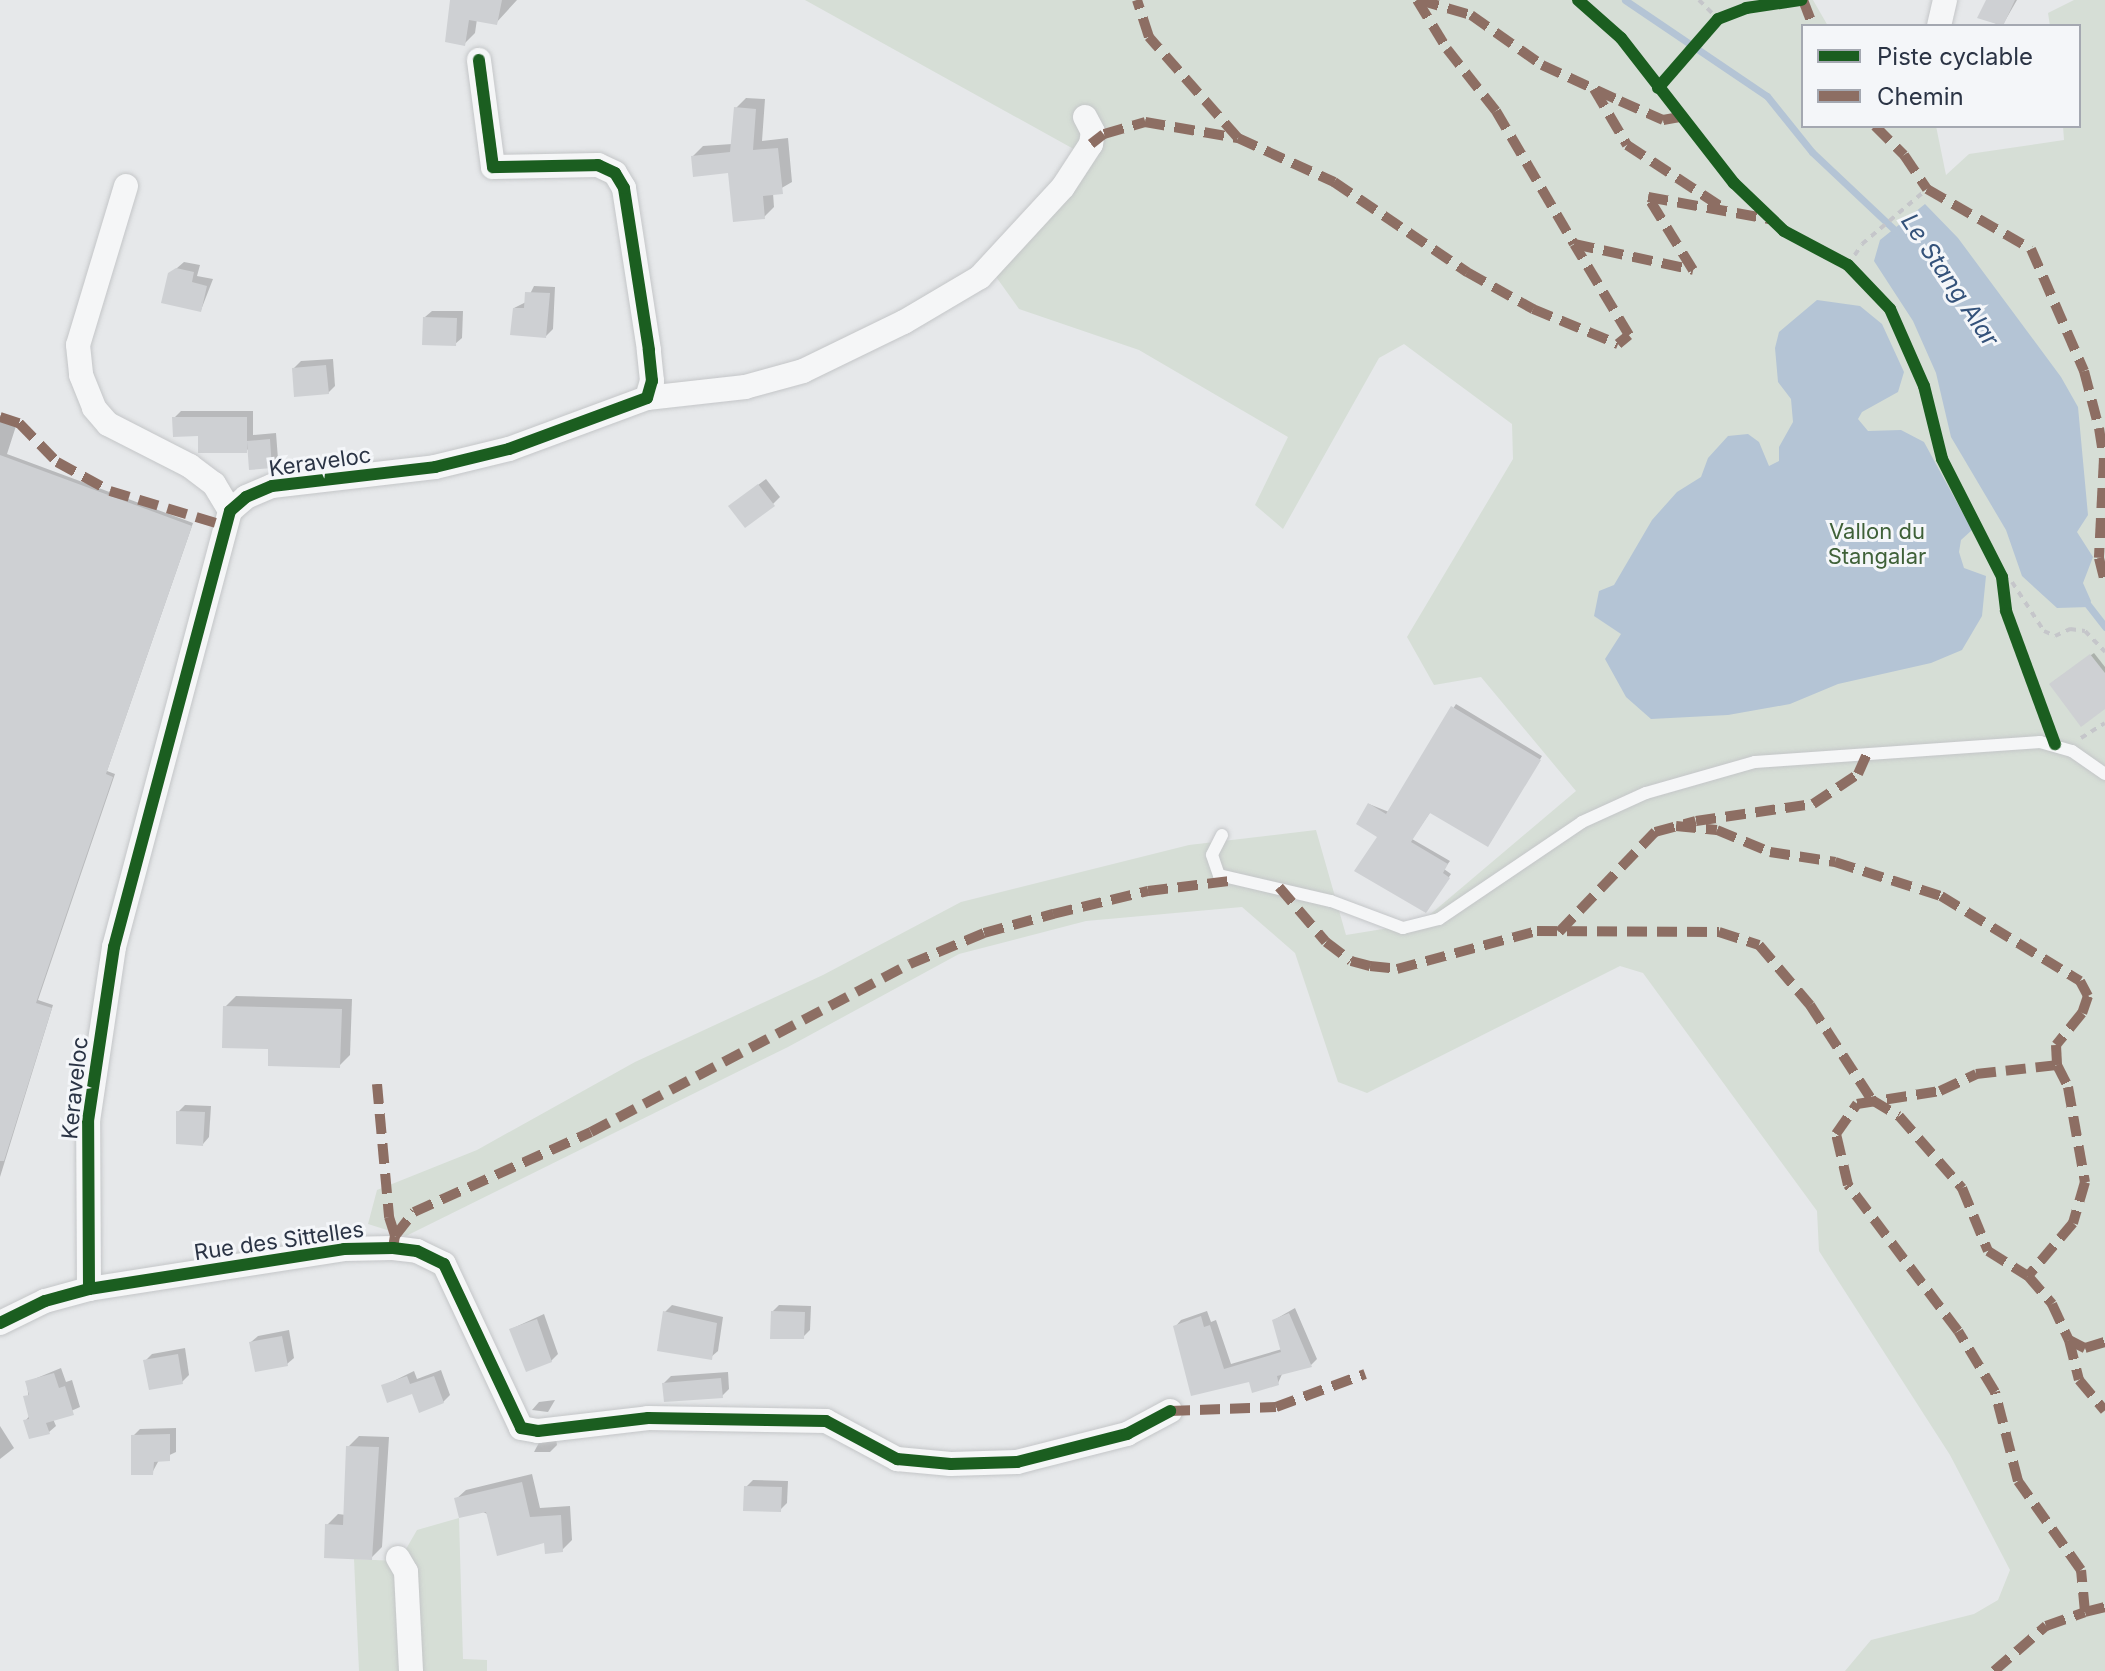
<!DOCTYPE html>
<style>
body{margin:0}
#map{position:relative;width:2105px;height:1671px;overflow:hidden;background:#e6e8ea;font-family:Inter,sans-serif}
div>[style]{position:absolute}
.green>*{inset:0;background:#d6ded6}
.water>*{inset:0;background:#b4c4d5}
.shadow>*{inset:0;background:#0003}
.stream>*{height:7px;margin:-3.5px;padding:0 3.5px;transform-origin:3.5px;border-radius:3.5px;background:#b4c4d5}
.building>*{inset:0;background:#ced0d3}
.path>*{height:4px;margin-top:-2px;transform-origin:0;background:repeating-linear-gradient(90deg,#c5c6ca 0 6px,transparent 0 12px)}
.roads{filter:drop-shadow(0 0 2px #c4c6c8) drop-shadow(0 0 2px #c4c6c8)}
.lane>*{height:12px;margin:-6px;padding:0 6px;transform-origin:6px;border-radius:6px;background:#f5f6f7}
.street>*{height:24px;margin:-12px;padding:0 12px;transform-origin:12px;border-radius:12px;background:#f5f6f7}
.quiet>*{height:10px;margin-top:-5px;transform-origin:0;background:repeating-linear-gradient(90deg,#8d6e63 0 20px,transparent 0 30px)}
.cycleway>*{height:12px;margin:-6px;padding:0 6px;transform-origin:6px;border-radius:6px;background:#1b5e20}
span{translate:-50% -50%;white-space:nowrap;text-align:center;line-height:1.15;-webkit-text-stroke:6px #f4f6f9;paint-order:stroke}
.street-label{font-size:22px;color:#2b3445}
.park-label{font-size:22px;color:#3f6138}
.water-label{font-size:24px;color:#34527a;font-style:italic}
.legend{position:absolute;left:1801px;top:24px;width:280px;height:104px;box-sizing:border-box;background:#f4f6f9;border:2px solid #a4a8b1;margin:0;padding:10px 14px;list-style:none;font-size:24px;color:#2b3445}
.legend li{display:flex;align-items:center;gap:16px;height:40px}
.legend b{width:40px;border:2px solid #a4a8b1}
</style>
<div id="map">
<div class="green">
<i style="clip-path:polygon(805px 0,1813px 0,1828px 26px,1803px 26px,1803px 126px,1936px 126px,1946px 175px,1969px 154px,2064px 140px,2063px 126px,2079px 126px,2079px 26px,2050px 26px,2048px 13px,2074px 0,2105px 0,2105px 1671px,1845px 1671px,1871px 1640px,1974px 1614px,1998px 1600px,2010px 1570px,1950px 1455px,1819px 1251px,1817px 1211px,1643px 973px,1620px 966px,1367px 1093px,1338px 1082px,1295px 953px,1242px 907px,1086px 921px,959px 954px,788px 1047px,406px 1236px,368px 1224px,377px 1190px,477px 1150px,635px 1062px,823px 975px,961px 902px,1189px 845px,1316px 830px,1346px 935px,1420px 923px,1576px 791px,1481px 677px,1434px 685px,1407px 637px,1513px 459px,1512px 424px,1404px 344px,1379px 358px,1283px 529px,1255px 505px,1288px 437px,1139px 350px,1019px 309px,994px 274px,1079px 152px)"></i>
<i style="clip-path:polygon(459px 1518px,463px 1659px,487px 1660px,487px 1671px,416px 1671px,402px 1556px,417px 1530px)"></i>
<i style="clip-path:polygon(354px 1559px,395px 1561px,404px 1671px,359px 1671px)"></i>
</div>
<div class="water">
<i style="clip-path:polygon(1925px 204px,1958px 238px,2061px 377px,2078px 407px,2088px 515px,2077px 532px,2093px 557px,2083px 583px,2091px 601px,2089px 607px,2057px 608px,2022px 576px,2006px 530px,1951px 437px,1936px 373px,1913px 321px,1874px 261px,1880px 240px)"></i>
<i style="clip-path:polygon(1817px 300px,1860px 306px,1882px 324px,1904px 372px,1898px 392px,1862px 412px,1858px 419px,1868px 431px,1901px 430px,1924px 442px,1972px 530px,1961px 540px,1959px 552px,1964px 568px,1986px 576px,1982px 616px,1962px 650px,1931px 663px,1838px 684px,1790px 704px,1728px 715px,1651px 719px,1626px 697px,1605px 659px,1621px 634px,1594px 616px,1599px 591px,1614px 585px,1652px 520px,1677px 492px,1701px 477px,1708px 458px,1728px 436px,1748px 434px,1759px 442px,1769px 466px,1779px 461px,1779px 447px,1793px 422px,1791px 399px,1778px 382px,1775px 348px,1779px 332px)"></i>
</div>
<div class="shadow">
<i style="clip-path:polygon(453px 0,517px 0,496px 23px,477px 19px,475px 33px,464px 44px)"></i>
<i style="clip-path:polygon(1988px 0,2017px 0,2002px 26px,1980px 17px)"></i>
<i style="clip-path:polygon(746px 98px,765px 99px,762px 141px,788px 138px,792px 182px,773px 193px,774px 207px,764px 217px,730px 171px,693px 156px,703px 146px,732px 144px,736px 108px)"></i>
<i style="clip-path:polygon(184px 262px,200px 265px,197px 276px,213px 279px,201px 310px,170px 274px)"></i>
<i style="clip-path:polygon(534px 286px,555px 287px,553px 329px,546px 336px,514px 308px,526px 302px)"></i>
<i style="clip-path:polygon(432px 311px,463px 311px,462px 338px,455px 344px,425px 317px)"></i>
<i style="clip-path:polygon(333px 359px,335px 386px,328px 393px,294px 368px,301px 361px)"></i>
<i style="clip-path:polygon(181px 411px,253px 411px,253px 435px,276px 433px,278px 459px,271px 466px,249px 448px,246px 451px,200px 434px,174px 418px)"></i>
<i style="clip-path:polygon(0 420px,16px 426px,7px 454px,193px 523px,107px 771px,115px 774px,38px 1000px,53px 1005px,0 1177px)"></i>
<i style="clip-path:polygon(766px 479px,780px 497px,773px 504px,738px 500px)"></i>
<i style="clip-path:polygon(2094px 653px,2105px 667px,2105px 706px,2054px 681px)"></i>
<i style="clip-path:polygon(1456px 704px,1542px 756px,1491px 841px,1431px 811px,1412px 839px,1450px 861px,1444px 869px,1451px 874px,1428px 908px,1379px 836px,1369px 804px,1389px 812px)"></i>
<i style="clip-path:polygon(236px 996px,352px 999px,350px 1055px,339px 1066px,270px 1047px,225px 1007px)"></i>
<i style="clip-path:polygon(185px 1105px,211px 1106px,209px 1137px,203px 1144px,178px 1112px)"></i>
<i style="clip-path:polygon(672px 1305px,723px 1317px,718px 1351px,711px 1357px,665px 1312px)"></i>
<i style="clip-path:polygon(779px 1305px,811px 1306px,810px 1330px,803px 1337px,772px 1312px)"></i>
<i style="clip-path:polygon(1295px 1308px,1317px 1359px,1311px 1365px,1283px 1372px,1278px 1383px,1250px 1379px,1192px 1394px,1175px 1327px,1181px 1320px,1207px 1311px,1211px 1322px,1216px 1320px,1231px 1364px,1282px 1349px,1274px 1320px)"></i>
<i style="clip-path:polygon(544px 1314px,558px 1354px,551px 1361px,511px 1329px)"></i>
<i style="clip-path:polygon(289px 1330px,294px 1358px,287px 1364px,251px 1342px,258px 1336px)"></i>
<i style="clip-path:polygon(185px 1348px,189px 1375px,182px 1382px,145px 1361px,152px 1354px)"></i>
<i style="clip-path:polygon(61px 1368px,66px 1382px,72px 1380px,80px 1407px,53px 1419px,56px 1426px,49px 1432px,26px 1420px,30px 1415px,27px 1382px)"></i>
<i style="clip-path:polygon(441px 1370px,450px 1395px,443px 1402px,383px 1386px,414px 1371px,417px 1379px)"></i>
<i style="clip-path:polygon(728px 1372px,729px 1389px,722px 1396px,664px 1383px,671px 1376px)"></i>
<i style="clip-path:polygon(555px 1400px,548px 1412px,532px 1410px,539px 1402px)"></i>
<i style="clip-path:polygon(0 1426px,14px 1448px,0 1459px)"></i>
<i style="clip-path:polygon(176px 1428px,176px 1452px,159px 1460px,152px 1473px,133px 1436px,140px 1429px)"></i>
<i style="clip-path:polygon(359px 1436px,389px 1437px,382px 1547px,371px 1558px,327px 1525px,338px 1514px,346px 1515px,348px 1447px)"></i>
<i style="clip-path:polygon(541px 1439px,556px 1439px,557px 1445px,550px 1452px,534px 1452px)"></i>
<i style="clip-path:polygon(532px 1474px,540px 1508px,570px 1506px,572px 1540px,562px 1550px,456px 1499px,466px 1490px)"></i>
<i style="clip-path:polygon(753px 1480px,788px 1481px,787px 1503px,780px 1510px,746px 1487px)"></i>
</div>
<div class="stream">
<i style="left:1625px;top:0;width:171px;rotate:34.1deg"></i>
<i style="left:1767px;top:96px;width:72px;rotate:51.2deg"></i>
<i style="left:1812px;top:152px;width:118px;rotate:43.3deg"></i>
<i style="left:2085px;top:601px;width:33px;rotate:52deg"></i>
</div>
<div class="building">
<i style="clip-path:polygon(450px 0,502px 0,497px 25px,469px 20px,465px 46px,445px 42px)"></i>
<i style="clip-path:polygon(1986px 0,2015px 0,2003px 26px,1977px 18px)"></i>
<i style="clip-path:polygon(734px 107px,756px 109px,753px 150px,778px 148px,783px 194px,763px 196px,765px 219px,733px 222px,728px 173px,693px 177px,691px 156px,730px 152px)"></i>
<i style="clip-path:polygon(176px 268px,194px 272px,192px 282px,207px 286px,201px 312px,161px 303px,168px 273px)"></i>
<i style="clip-path:polygon(525px 292px,550px 293px,546px 338px,510px 335px,513px 308px,524px 308px)"></i>
<i style="clip-path:polygon(423px 317px,457px 318px,456px 346px,422px 345px)"></i>
<i style="clip-path:polygon(326px 365px,329px 394px,294px 397px,292px 368px)"></i>
<i style="clip-path:polygon(172px 417px,247px 417px,247px 441px,270px 439px,272px 468px,249px 470px,247px 442px,247px 453px,198px 453px,198px 436px,173px 437px)"></i>
<i style="clip-path:polygon(0 455px,192px 526px,106px 774px,113px 777px,36px 1003px,52px 1008px,4px 1161px,0 1161px)"></i>
<i style="clip-path:polygon(758px 484px,775px 506px,745px 528px,728px 506px)"></i>
<i style="clip-path:polygon(2090px 654px,2105px 673px,2105px 709px,2081px 727px,2049px 684px)"></i>
<i style="clip-path:polygon(1451px 706px,1541px 760px,1488px 847px,1430px 813px,1411px 842px,1448px 864px,1443px 873px,1450px 878px,1426px 913px,1354px 871px,1377px 837px,1356px 824px,1368px 803px,1386px 814px)"></i>
<i style="clip-path:polygon(223px 1006px,342px 1009px,340px 1068px,268px 1066px,268px 1049px,222px 1048px)"></i>
<i style="clip-path:polygon(176px 1111px,205px 1112px,203px 1146px,176px 1144px)"></i>
<i style="clip-path:polygon(663px 1311px,717px 1323px,712px 1360px,657px 1351px)"></i>
<i style="clip-path:polygon(771px 1311px,805px 1312px,804px 1339px,770px 1339px)"></i>
<i style="clip-path:polygon(1289px 1313px,1312px 1367px,1277px 1376px,1279px 1385px,1252px 1393px,1249px 1382px,1191px 1396px,1173px 1326px,1201px 1316px,1204px 1327px,1210px 1325px,1224px 1369px,1281px 1352px,1272px 1320px)"></i>
<i style="clip-path:polygon(537px 1319px,552px 1362px,526px 1372px,509px 1329px)"></i>
<i style="clip-path:polygon(282px 1336px,288px 1366px,255px 1372px,249px 1342px)"></i>
<i style="clip-path:polygon(178px 1354px,183px 1384px,149px 1390px,143px 1360px)"></i>
<i style="clip-path:polygon(54px 1373px,59px 1388px,65px 1386px,74px 1415px,46px 1423px,50px 1434px,29px 1439px,23px 1420px,29px 1419px,23px 1396px,29px 1395px,25px 1381px)"></i>
<i style="clip-path:polygon(407px 1376px,410px 1384px,434px 1376px,444px 1403px,419px 1413px,412px 1394px,387px 1403px,381px 1385px)"></i>
<i style="clip-path:polygon(721px 1378px,723px 1398px,664px 1402px,662px 1383px)"></i>
<i style="clip-path:polygon(170px 1434px,170px 1461px,154px 1462px,153px 1475px,131px 1475px,131px 1435px)"></i>
<i style="clip-path:polygon(346px 1446px,379px 1447px,372px 1560px,324px 1558px,325px 1524px,343px 1525px)"></i>
<i style="clip-path:polygon(522px 1482px,530px 1517px,561px 1515px,563px 1552px,545px 1554px,544px 1543px,497px 1556px,486px 1512px,459px 1518px,454px 1498px)"></i>
<i style="clip-path:polygon(744px 1486px,782px 1487px,781px 1512px,743px 1511px)"></i>
</div>
<div class="path">
<i style="left:1578px;top:0;width:57px;rotate:41.5deg"></i>
<i style="left:1621px;top:38px;width:184px;rotate:52.1deg"></i>
<i style="left:1734px;top:183px;width:69px;rotate:43.8deg"></i>
<i style="left:1784px;top:231px;width:72px;rotate:28deg"></i>
<i style="left:1848px;top:265px;width:61px;rotate:46.3deg"></i>
<i style="left:1890px;top:309px;width:84px;rotate:66.2deg"></i>
<i style="left:1924px;top:386px;width:75px;rotate:76.1deg"></i>
<i style="left:1942px;top:459px;width:132px;rotate:63deg"></i>
<i style="left:2002px;top:577px;width:34px;rotate:83deg"></i>
<i style="left:2006px;top:611px;width:127px;rotate:69.3deg"></i>
<i style="left:1699px;top:0;width:27px;rotate:45deg"></i>
<i style="left:1658px;top:88px;width:91px;rotate:-49deg"></i>
<i style="left:1718px;top:19px;width:30px;rotate:-21deg"></i>
<i style="left:1746px;top:8px;width:56px;rotate:-8.3deg"></i>
<i style="left:1848px;top:265px;width:25px;rotate:-56deg"></i>
<i style="left:1862px;top:244px;width:85px;rotate:-40.2deg"></i>
<i style="left:2003px;top:577px;width:10px;rotate:29deg"></i>
<i style="left:2012px;top:582px;width:59px;rotate:56.9deg"></i>
<i style="left:2044px;top:631px;width:12px;rotate:24deg"></i>
<i style="left:2055px;top:636px;width:17px;rotate:-25deg"></i>
<i style="left:2070px;top:629px;width:15px;rotate:8deg"></i>
<i style="left:2085px;top:631px;width:29px;rotate:46deg"></i>
<i style="left:2081px;top:738px;width:28px;rotate:-32deg"></i>
</div>
<div class="roads">
<div class="lane">
<i style="left:1222px;top:835px;width:22px;rotate:117deg"></i>
<i style="left:1212px;top:855px;width:21px;rotate:71deg"></i>
<i style="left:1219px;top:875px;width:115px;rotate:13.1deg"></i>
<i style="left:1331px;top:901px;width:77px;rotate:20.6deg"></i>
<i style="left:1403px;top:928px;width:37px;rotate:-14deg"></i>
<i style="left:1439px;top:919px;width:173px;rotate:-34.1deg"></i>
<i style="left:1582px;top:822px;width:70px;rotate:-24.4deg"></i>
<i style="left:1646px;top:793px;width:113px;rotate:-15.9deg"></i>
<i style="left:1755px;top:762px;width:286px;rotate:-4deg"></i>
<i style="left:2040px;top:742px;width:33px;rotate:16deg"></i>
<i style="left:2072px;top:751px;width:40px;rotate:34.9deg"></i>
</div>
<div class="street">
<i style="left:1939px;top:26px;width:27px;rotate:-77deg"></i>
<i style="left:126px;top:186px;width:166px;rotate:106.8deg"></i>
<i style="left:78px;top:345px;width:30px;rotate:84deg"></i>
<i style="left:81px;top:375px;width:35px;rotate:68deg"></i>
<i style="left:94px;top:408px;width:21px;rotate:49deg"></i>
<i style="left:108px;top:424px;width:92px;rotate:27.1deg"></i>
<i style="left:190px;top:466px;width:30px;rotate:37deg"></i>
<i style="left:214px;top:484px;width:31px;rotate:59deg"></i>
<i style="left:647px;top:398px;width:99px;rotate:-6.4deg"></i>
<i style="left:745px;top:387px;width:60px;rotate:-15.4deg"></i>
<i style="left:803px;top:371px;width:112px;rotate:-25.9deg"></i>
<i style="left:904px;top:322px;width:88px;rotate:-30.6deg"></i>
<i style="left:980px;top:277px;width:122px;rotate:-47.3deg"></i>
<i style="left:1063px;top:187px;width:51px;rotate:-56.9deg"></i>
<i style="left:1091px;top:144px;width:12px;rotate:-81deg"></i>
<i style="left:1093px;top:132px;width:17px;rotate:-118deg"></i>
<i style="left:89px;top:1289px;width:168px;rotate:-90.3deg"></i>
<i style="left:88px;top:1121px;width:176px;rotate:-81.5deg"></i>
<i style="left:114px;top:947px;width:451px;rotate:-75.1deg"></i>
<i style="left:230px;top:511px;width:21px;rotate:-41deg"></i>
<i style="left:246px;top:497px;width:28px;rotate:-23deg"></i>
<i style="left:272px;top:486px;width:164px;rotate:-6.6deg"></i>
<i style="left:435px;top:467px;width:76px;rotate:-13.7deg"></i>
<i style="left:509px;top:449px;width:147px;rotate:-20.3deg"></i>
<i style="left:647px;top:398px;width:18px;rotate:-74deg"></i>
<i style="left:652px;top:381px;width:31px;rotate:-96deg"></i>
<i style="left:649px;top:350px;width:164px;rotate:-98.8deg"></i>
<i style="left:624px;top:188px;width:17px;rotate:-121deg"></i>
<i style="left:615px;top:173px;width:19px;rotate:-155deg"></i>
<i style="left:598px;top:165px;width:105px;rotate:178.9deg"></i>
<i style="left:493px;top:167px;width:108px;rotate:-97.5deg"></i>
<i style="left:0;top:1323px;width:50px;rotate:-26.1deg"></i>
<i style="left:45px;top:1301px;width:46px;rotate:-15.3deg"></i>
<i style="left:89px;top:1289px;width:258px;rotate:-8.9deg"></i>
<i style="left:344px;top:1249px;width:49px;rotate:-1.2deg"></i>
<i style="left:393px;top:1248px;width:24px;rotate:7deg"></i>
<i style="left:417px;top:1251px;width:30px;rotate:26deg"></i>
<i style="left:444px;top:1264px;width:181px;rotate:64.8deg"></i>
<i style="left:521px;top:1428px;width:17px;rotate:10deg"></i>
<i style="left:538px;top:1431px;width:111px;rotate:-6.7deg"></i>
<i style="left:648px;top:1418px;width:178px;rotate:1deg"></i>
<i style="left:826px;top:1421px;width:81px;rotate:28.2deg"></i>
<i style="left:897px;top:1459px;width:54px;rotate:5.3deg"></i>
<i style="left:951px;top:1464px;width:66px;rotate:-1.7deg"></i>
<i style="left:1017px;top:1462px;width:114px;rotate:-14.3deg"></i>
<i style="left:1127px;top:1434px;width:49px;rotate:-28.1deg"></i>
<i style="left:398px;top:1558px;width:16px;rotate:60deg"></i>
<i style="left:406px;top:1572px;width:99px;rotate:87.1deg"></i>
</div>
</div>
<div class="quiet">
<i style="left:1417px;top:0;width:57px;rotate:58.5deg"></i>
<i style="left:1447px;top:49px;width:79px;rotate:51.7deg"></i>
<i style="left:1496px;top:111px;width:154px;rotate:59.6deg"></i>
<i style="left:1419px;top:0;width:54px;rotate:16.1deg"></i>
<i style="left:1471px;top:15px;width:87px;rotate:35.2deg"></i>
<i style="left:1542px;top:65px;width:86px;rotate:24.8deg"></i>
<i style="left:1620px;top:101px;width:47px;rotate:23.8deg"></i>
<i style="left:1663px;top:120px;width:17px;rotate:-10deg"></i>
<i style="left:1803px;top:0;width:28px;rotate:69deg"></i>
<i style="left:1594px;top:89px;width:65px;rotate:59.5deg"></i>
<i style="left:1627px;top:145px;width:118px;rotate:33.3deg"></i>
<i style="left:1875px;top:126px;width:41px;rotate:45deg"></i>
<i style="left:1904px;top:155px;width:41px;rotate:55.9deg"></i>
<i style="left:1927px;top:189px;width:120px;rotate:30deg"></i>
<i style="left:2031px;top:249px;width:133px;rotate:66.5deg"></i>
<i style="left:2084px;top:371px;width:59px;rotate:75.3deg"></i>
<i style="left:2099px;top:428px;width:30px;rotate:81deg"></i>
<i style="left:2104px;top:458px;width:100px;rotate:92.9deg"></i>
<i style="left:2099px;top:558px;width:25px;rotate:76deg"></i>
<i style="left:1238px;top:138px;width:106px;rotate:24.6deg"></i>
<i style="left:1334px;top:182px;width:161px;rotate:34.1deg"></i>
<i style="left:1467px;top:272px;width:76px;rotate:29.3deg"></i>
<i style="left:1533px;top:309px;width:92px;rotate:22.4deg"></i>
<i style="left:1618px;top:344px;width:14px;rotate:-39deg"></i>
<i style="left:1629px;top:335px;width:106px;rotate:-121.1deg"></i>
<i style="left:1574px;top:244px;width:122px;rotate:12.3deg"></i>
<i style="left:1693px;top:270px;width:86px;rotate:-121.7deg"></i>
<i style="left:1648px;top:197px;width:123px;rotate:10.3deg"></i>
<i style="left:1091px;top:144px;width:16px;rotate:-38deg"></i>
<i style="left:1104px;top:134px;width:43px;rotate:-16.3deg"></i>
<i style="left:1145px;top:122px;width:94px;rotate:9.8deg"></i>
<i style="left:1238px;top:138px;width:135px;rotate:-131.4deg"></i>
<i style="left:1149px;top:37px;width:39px;rotate:-108deg"></i>
<i style="left:0;top:417px;width:20px;rotate:18deg"></i>
<i style="left:19px;top:423px;width:54px;rotate:45.7deg"></i>
<i style="left:57px;top:462px;width:60px;rotate:28.7deg"></i>
<i style="left:110px;top:491px;width:121px;rotate:16.8deg"></i>
<i style="left:1676px;top:826px;width:41px;rotate:5.6deg"></i>
<i style="left:1717px;top:830px;width:57px;rotate:22.5deg"></i>
<i style="left:1770px;top:852px;width:66px;rotate:8.7deg"></i>
<i style="left:1835px;top:862px;width:111px;rotate:17.8deg"></i>
<i style="left:1941px;top:896px;width:163px;rotate:31.4deg"></i>
<i style="left:2080px;top:981px;width:17px;rotate:62deg"></i>
<i style="left:2088px;top:996px;width:18px;rotate:109deg"></i>
<i style="left:2082px;top:1013px;width:41px;rotate:129.1deg"></i>
<i style="left:2056px;top:1045px;width:20px;rotate:87deg"></i>
<i style="left:2057px;top:1065px;width:25px;rotate:63deg"></i>
<i style="left:2068px;top:1087px;width:97px;rotate:79.9deg"></i>
<i style="left:2085px;top:1182px;width:43px;rotate:106.3deg"></i>
<i style="left:2073px;top:1223px;width:70px;rotate:130.3deg"></i>
<i style="left:1279px;top:887px;width:72px;rotate:49.5deg"></i>
<i style="left:1326px;top:942px;width:31px;rotate:37deg"></i>
<i style="left:1351px;top:961px;width:20px;rotate:15deg"></i>
<i style="left:1370px;top:966px;width:27px;rotate:6deg"></i>
<i style="left:1397px;top:969px;width:145px;rotate:-15.2deg"></i>
<i style="left:1537px;top:931px;width:182px;rotate:0.3deg"></i>
<i style="left:1719px;top:932px;width:42px;rotate:18deg"></i>
<i style="left:1759px;top:945px;width:79px;rotate:49.6deg"></i>
<i style="left:1810px;top:1005px;width:113px;rotate:56.9deg"></i>
<i style="left:1872px;top:1100px;width:31px;rotate:31deg"></i>
<i style="left:1899px;top:1116px;width:96px;rotate:48.8deg"></i>
<i style="left:1962px;top:1188px;width:68px;rotate:67.6deg"></i>
<i style="left:1988px;top:1251px;width:47px;rotate:32deg"></i>
<i style="left:2028px;top:1276px;width:37px;rotate:49deg"></i>
<i style="left:2052px;top:1304px;width:40px;rotate:65deg"></i>
<i style="left:2069px;top:1340px;width:18px;rotate:27deg"></i>
<i style="left:2085px;top:1348px;width:21px;rotate:-17deg"></i>
<i style="left:1559px;top:932px;width:139px;rotate:-46.2deg"></i>
<i style="left:1655px;top:832px;width:42px;rotate:-15deg"></i>
<i style="left:1696px;top:821px;width:118px;rotate:-8.3deg"></i>
<i style="left:1813px;top:804px;width:54px;rotate:-33.7deg"></i>
<i style="left:1858px;top:774px;width:24px;rotate:-66deg"></i>
<i style="left:377px;top:1084px;width:134px;rotate:84.8deg"></i>
<i style="left:389px;top:1217px;width:20px;rotate:72deg"></i>
<i style="left:393px;top:1248px;width:12px;rotate:-81deg"></i>
<i style="left:395px;top:1236px;width:31px;rotate:-52deg"></i>
<i style="left:414px;top:1212px;width:194px;rotate:-24.3deg"></i>
<i style="left:591px;top:1132px;width:361px;rotate:-27.8deg"></i>
<i style="left:910px;top:964px;width:80px;rotate:-22.7deg"></i>
<i style="left:984px;top:933px;width:72px;rotate:-15.4deg"></i>
<i style="left:1053px;top:914px;width:98px;rotate:-13.6deg"></i>
<i style="left:1148px;top:891px;width:83px;rotate:-7deg"></i>
<i style="left:2069px;top:1340px;width:41px;rotate:76deg"></i>
<i style="left:2079px;top:1380px;width:40px;rotate:50deg"></i>
<i style="left:1170px;top:1411px;width:106px;rotate:-2.2deg"></i>
<i style="left:1276px;top:1407px;width:95px;rotate:-20.3deg"></i>
<i style="left:2085px;top:1612px;width:21px;rotate:-14deg"></i>
<i style="left:1994px;top:1671px;width:69px;rotate:-40.9deg"></i>
<i style="left:2046px;top:1626px;width:41px;rotate:-19.7deg"></i>
<i style="left:2085px;top:1612px;width:42px;rotate:-95.4deg"></i>
<i style="left:2081px;top:1570px;width:109px;rotate:-125.3deg"></i>
<i style="left:2018px;top:1481px;width:92px;rotate:-104.5deg"></i>
<i style="left:1995px;top:1392px;width:71px;rotate:-121.2deg"></i>
<i style="left:1958px;top:1331px;width:183px;rotate:-127deg"></i>
<i style="left:1848px;top:1185px;width:52px;rotate:-103.2deg"></i>
<i style="left:1836px;top:1134px;width:37px;rotate:-55deg"></i>
<i style="left:1857px;top:1104px;width:84px;rotate:-8.9deg"></i>
<i style="left:1940px;top:1091px;width:40px;rotate:-25deg"></i>
<i style="left:1976px;top:1074px;width:81px;rotate:-6.3deg"></i>
</div>
<div class="cycleway">
<i style="left:1578px;top:0;width:57px;rotate:41.5deg"></i>
<i style="left:1621px;top:38px;width:184px;rotate:52.1deg"></i>
<i style="left:1734px;top:183px;width:69px;rotate:43.8deg"></i>
<i style="left:1784px;top:231px;width:72px;rotate:28deg"></i>
<i style="left:1848px;top:265px;width:61px;rotate:46.3deg"></i>
<i style="left:1890px;top:309px;width:84px;rotate:66.2deg"></i>
<i style="left:1924px;top:386px;width:75px;rotate:76.1deg"></i>
<i style="left:1942px;top:459px;width:132px;rotate:63deg"></i>
<i style="left:2002px;top:577px;width:34px;rotate:83deg"></i>
<i style="left:2006px;top:611px;width:142px;rotate:69.8deg"></i>
<i style="left:1658px;top:88px;width:91px;rotate:-49deg"></i>
<i style="left:1718px;top:19px;width:30px;rotate:-21deg"></i>
<i style="left:1746px;top:8px;width:56px;rotate:-8.3deg"></i>
<i style="left:89px;top:1289px;width:168px;rotate:-90.3deg"></i>
<i style="left:88px;top:1121px;width:176px;rotate:-81.5deg"></i>
<i style="left:114px;top:947px;width:451px;rotate:-75.1deg"></i>
<i style="left:230px;top:511px;width:21px;rotate:-41deg"></i>
<i style="left:246px;top:497px;width:28px;rotate:-23deg"></i>
<i style="left:272px;top:486px;width:164px;rotate:-6.6deg"></i>
<i style="left:435px;top:467px;width:76px;rotate:-13.7deg"></i>
<i style="left:509px;top:449px;width:147px;rotate:-20.3deg"></i>
<i style="left:647px;top:398px;width:18px;rotate:-74deg"></i>
<i style="left:652px;top:381px;width:31px;rotate:-96deg"></i>
<i style="left:649px;top:350px;width:164px;rotate:-98.8deg"></i>
<i style="left:624px;top:188px;width:17px;rotate:-121deg"></i>
<i style="left:615px;top:173px;width:19px;rotate:-155deg"></i>
<i style="left:598px;top:165px;width:105px;rotate:178.9deg"></i>
<i style="left:493px;top:167px;width:108px;rotate:-97.5deg"></i>
<i style="left:0;top:1323px;width:50px;rotate:-26.1deg"></i>
<i style="left:45px;top:1301px;width:46px;rotate:-15.3deg"></i>
<i style="left:89px;top:1289px;width:258px;rotate:-8.9deg"></i>
<i style="left:344px;top:1249px;width:49px;rotate:-1.2deg"></i>
<i style="left:393px;top:1248px;width:24px;rotate:7deg"></i>
<i style="left:417px;top:1251px;width:30px;rotate:26deg"></i>
<i style="left:444px;top:1264px;width:181px;rotate:64.8deg"></i>
<i style="left:521px;top:1428px;width:17px;rotate:10deg"></i>
<i style="left:538px;top:1431px;width:111px;rotate:-6.7deg"></i>
<i style="left:648px;top:1418px;width:178px;rotate:1deg"></i>
<i style="left:826px;top:1421px;width:81px;rotate:28.2deg"></i>
<i style="left:897px;top:1459px;width:54px;rotate:5.3deg"></i>
<i style="left:951px;top:1464px;width:66px;rotate:-1.7deg"></i>
<i style="left:1017px;top:1462px;width:114px;rotate:-14.3deg"></i>
<i style="left:1127px;top:1434px;width:49px;rotate:-28.1deg"></i>
</div>
<div class="street-label">
<span style="left:320px;top:462px;rotate:-8deg">Keraveloc</span>
<span style="left:75px;top:1088px;rotate:-84deg">Keraveloc</span>
<span style="left:279px;top:1241px;rotate:-8deg">Rue des Sittelles</span>
</div>
<div class="park-label">
<span style="left:1877px;top:544px">Vallon du<br>Stangalar</span>
</div>
<div class="water-label">
<span style="left:1950px;top:280px;rotate:56deg">Le Stang Alar</span>
</div>
<ul class="legend">
<li><b style="height:10px;background:#1b5e20"></b>Piste cyclable</li>
<li><b style="height:10px;background:#8d6e63"></b>Chemin</li>
</ul>
</div>
